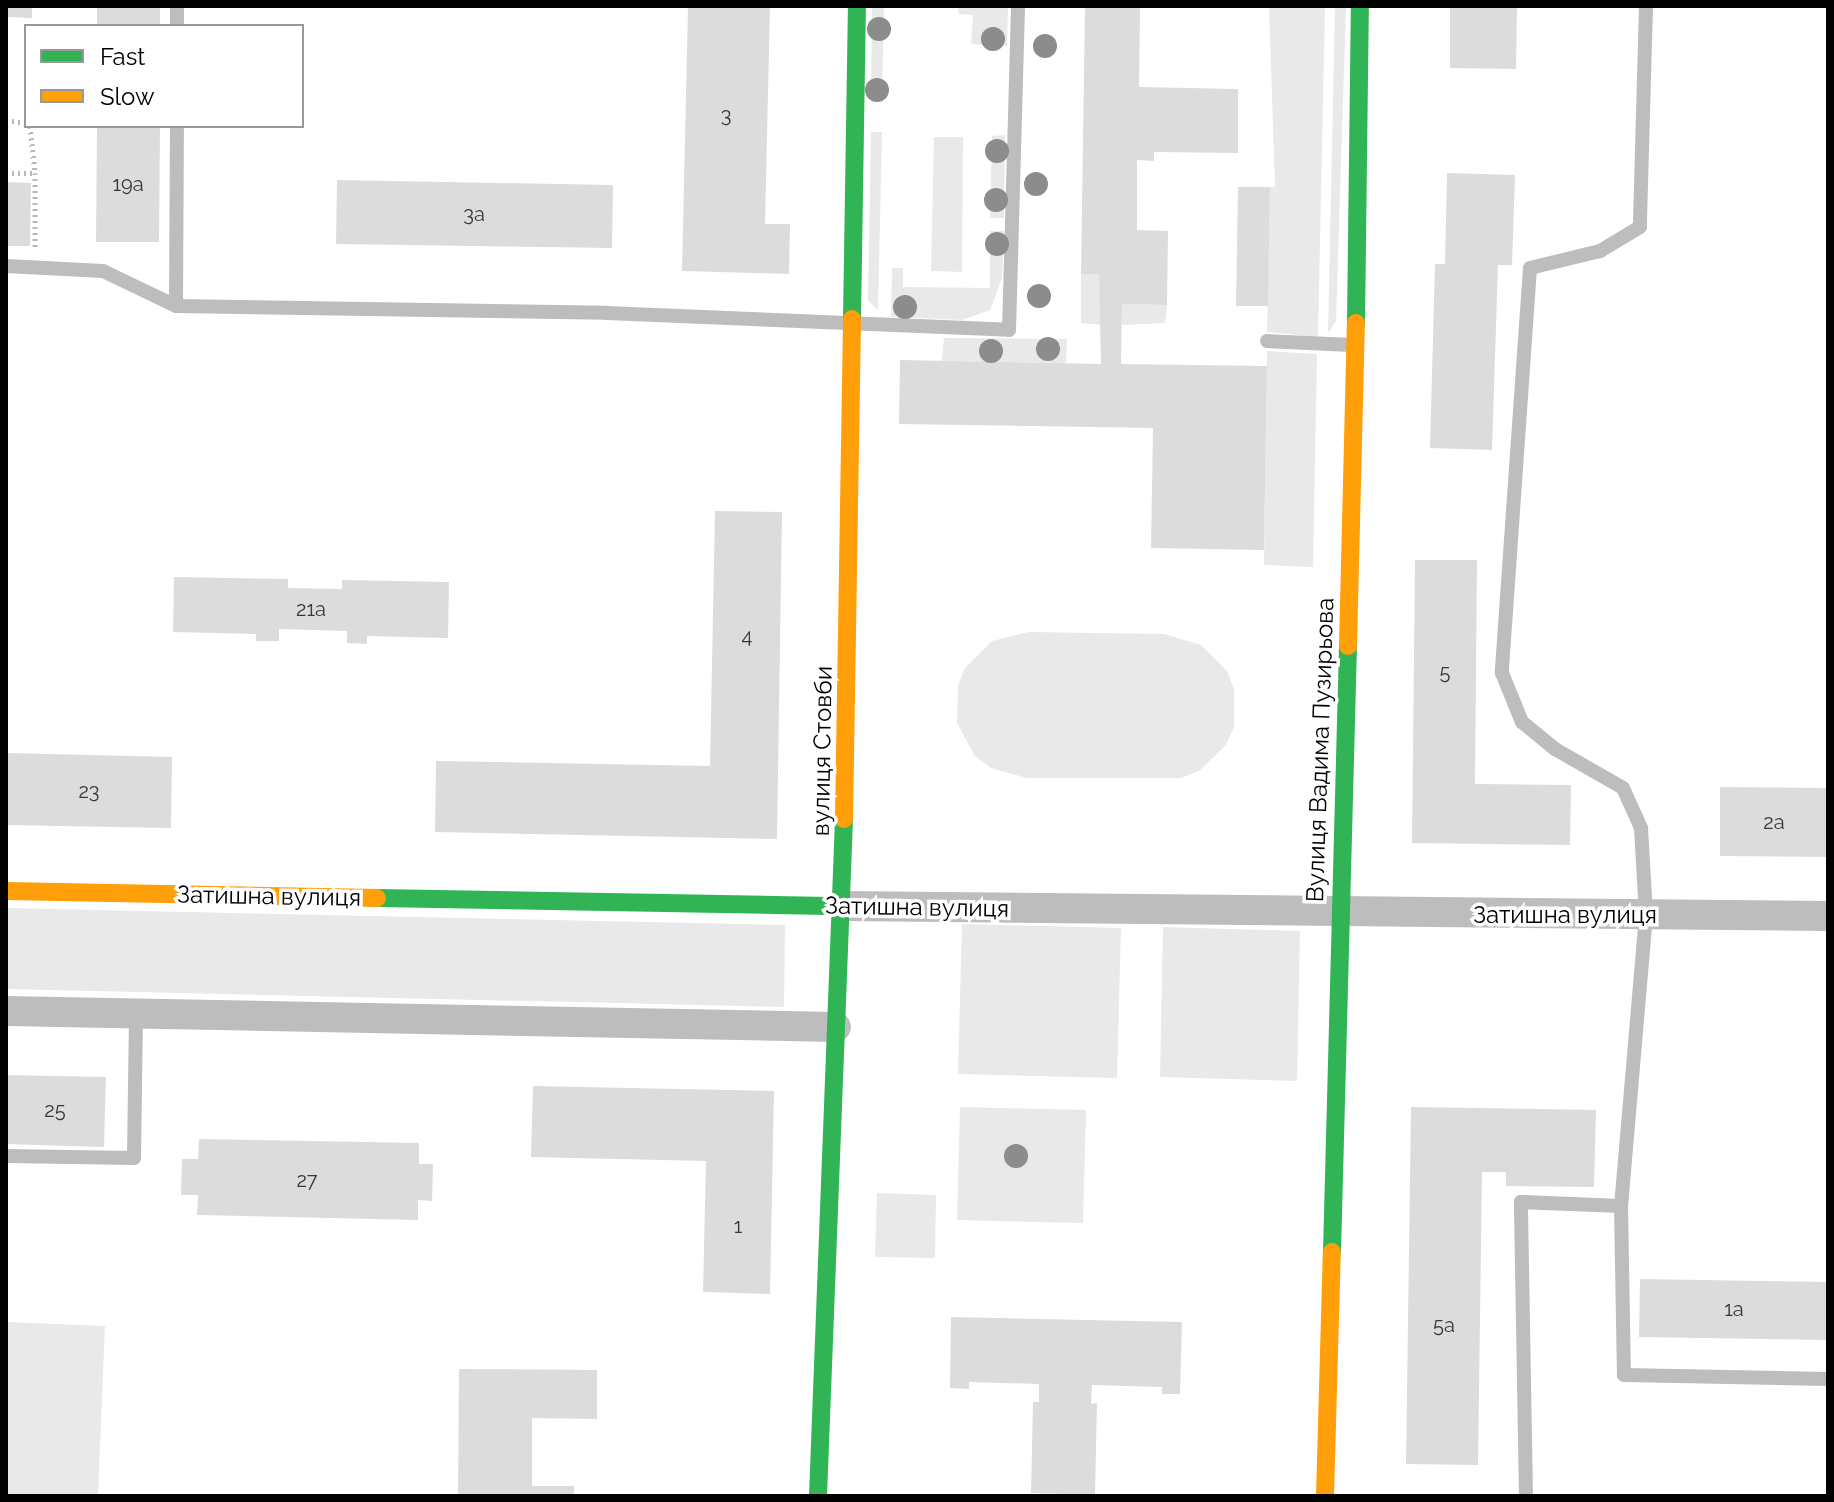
<!DOCTYPE html>
<meta charset="utf-8">
<style>
body{margin:0}
#map{position:relative;width:1834px;height:1502px;overflow:hidden;background:#fff;font-family:Raleway,sans-serif}
div>[style]{position:absolute}
.green>*{inset:0;background:#e9e9e9}
.building>*{inset:0;background:#dcdcdc}
.path>*{height:5px;margin-top:-2.5px;transform-origin:0;background:repeating-linear-gradient(90deg,#b8b8b8 0 2px,transparent 0 6px)}
.lane>*{height:14px;margin:-7px;padding:0 7px;transform-origin:7px;border-radius:7px;background:#bdbdbd}
.street>*{height:30px;margin:-15px;padding:0 15px;transform-origin:15px;border-radius:15px;background:#bdbdbd}
.fast>*{height:18px;margin:-9px;padding:0 9px;transform-origin:9px;border-radius:9px;background:#30b455}
.slow>*{height:18px;margin:-9px;padding:0 9px;transform-origin:9px;border-radius:9px;background:#ff9f0a}
.trees>*{width:24px;height:24px;margin:-12px;border-radius:50%;background:#8c8c8c}
span{translate:-50% -50%;white-space:nowrap;text-align:center;line-height:1.15;-webkit-text-stroke:7px #fff;paint-order:stroke}
.number-label{font-size:20px;color:#373737}
.number-label span{-webkit-text-stroke-width:0}
.street-label{font-size:24px;color:#000}
.frame{position:absolute;inset:0;border:8px solid #000;pointer-events:none}
.legend{position:absolute;left:24px;top:24px;width:280px;height:104px;box-sizing:border-box;background:#fff;border:2px solid #999;margin:0;padding:10px 14px;list-style:none;font-size:24px;color:#000}
.legend li{display:flex;align-items:center;gap:16px;height:40px}
.legend b{width:40px;border:2px solid #999}
</style>
<div id="map">
<div class="green">
<i style="clip-path:polygon(872px 6px,884px 6px,882px 95px,871px 95px)"></i>
<i style="clip-path:polygon(958px 6px,1008px 6px,1007px 46px,971px 44px,973px 15px,959px 14px)"></i>
<i style="clip-path:polygon(1269px 6px,1325px 6px,1318px 337px,1267px 332px,1270px 187px,1275px 187px)"></i>
<i style="clip-path:polygon(1335px 6px,1346px 6px,1336px 321px,1328px 333px)"></i>
<i style="clip-path:polygon(871px 132px,882px 132px,878px 310px,868px 301px)"></i>
<i style="clip-path:polygon(1005px 135px,1004px 218px,990px 218px,992px 136px)"></i>
<i style="clip-path:polygon(934px 137px,963px 137px,962px 272px,931px 271px)"></i>
<i style="clip-path:polygon(990px 231px,1004px 231px,1002px 278px,990px 310px,962px 320px,891px 317px,892px 268px,903px 268px,903px 287px,990px 288px)"></i>
<i style="clip-path:polygon(1081px 274px,1099px 274px,1102px 325px,1081px 323px)"></i>
<i style="clip-path:polygon(1122px 304px,1167px 305px,1165px 323px,1122px 325px)"></i>
<i style="clip-path:polygon(944px 338px,1067px 339px,1066px 363px,942px 361px)"></i>
<i style="clip-path:polygon(1267px 351px,1317px 354px,1313px 567px,1264px 565px)"></i>
<i style="clip-path:polygon(1029px 632px,1164px 634px,1201px 645px,1227px 671px,1234px 689px,1234px 727px,1226px 745px,1199px 771px,1181px 778px,1027px 778px,991px 768px,975px 756px,957px 723px,958px 685px,965px 668px,992px 641px)"></i>
<i style="clip-path:polygon(6px 908px,785px 925px,784px 1007px,6px 989px)"></i>
<i style="clip-path:polygon(962px 924px,1121px 928px,1117px 1078px,958px 1074px)"></i>
<i style="clip-path:polygon(1163px 927px,1300px 931px,1297px 1081px,1160px 1077px)"></i>
<i style="clip-path:polygon(960px 1107px,1086px 1110px,1083px 1223px,957px 1220px)"></i>
<i style="clip-path:polygon(877px 1193px,936px 1195px,935px 1258px,875px 1257px)"></i>
<i style="clip-path:polygon(6px 1322px,105px 1326px,98px 1496px,6px 1496px)"></i>
</div>
<div class="building">
<i style="clip-path:polygon(6px 6px,32px 6px,32px 18px,6px 17px)"></i>
<i style="clip-path:polygon(97px 6px,160px 6px,160px 26px,97px 26px)"></i>
<i style="clip-path:polygon(688px 6px,770px 6px,765px 224px,790px 224px,789px 274px,682px 271px)"></i>
<i style="clip-path:polygon(1085px 6px,1140px 6px,1139px 87px,1238px 89px,1238px 153px,1154px 152px,1154px 161px,1137px 160px,1137px 230px,1168px 231px,1167px 305px,1122px 304px,1121px 364px,1267px 366px,1264px 550px,1151px 548px,1153px 428px,899px 424px,900px 360px,1101px 364px,1099px 274px,1081px 274px)"></i>
<i style="clip-path:polygon(1450px 6px,1517px 6px,1516px 69px,1450px 68px)"></i>
<i style="clip-path:polygon(97px 126px,160px 126px,159px 242px,96px 242px)"></i>
<i style="clip-path:polygon(1447px 173px,1515px 175px,1512px 265px,1498px 265px,1492px 450px,1430px 448px,1435px 264px,1445px 264px)"></i>
<i style="clip-path:polygon(337px 180px,613px 185px,612px 248px,336px 244px)"></i>
<i style="clip-path:polygon(6px 182px,31px 183px,30px 246px,6px 246px)"></i>
<i style="clip-path:polygon(1238px 187px,1270px 187px,1268px 306px,1236px 306px)"></i>
<i style="clip-path:polygon(715px 511px,782px 512px,777px 839px,435px 832px,436px 761px,710px 766px)"></i>
<i style="clip-path:polygon(1415px 560px,1477px 560px,1475px 784px,1571px 785px,1570px 845px,1412px 843px)"></i>
<i style="clip-path:polygon(174px 577px,288px 579px,288px 588px,342px 589px,342px 580px,449px 582px,448px 638px,367px 636px,367px 644px,347px 643px,347px 631px,279px 629px,279px 641px,256px 641px,256px 634px,173px 632px)"></i>
<i style="clip-path:polygon(6px 753px,172px 757px,171px 828px,6px 825px)"></i>
<i style="clip-path:polygon(1720px 787px,1828px 788px,1828px 857px,1720px 856px)"></i>
<i style="clip-path:polygon(6px 1075px,106px 1077px,104px 1147px,6px 1144px)"></i>
<i style="clip-path:polygon(533px 1086px,774px 1091px,770px 1294px,703px 1292px,706px 1161px,531px 1157px)"></i>
<i style="clip-path:polygon(1411px 1107px,1596px 1110px,1594px 1187px,1506px 1186px,1506px 1172px,1482px 1172px,1478px 1465px,1406px 1464px)"></i>
<i style="clip-path:polygon(199px 1139px,419px 1143px,419px 1164px,433px 1164px,432px 1201px,418px 1200px,418px 1220px,197px 1215px,198px 1195px,181px 1195px,182px 1159px,198px 1159px)"></i>
<i style="clip-path:polygon(1640px 1279px,1828px 1282px,1828px 1340px,1639px 1337px)"></i>
<i style="clip-path:polygon(951px 1317px,1182px 1322px,1180px 1394px,1162px 1394px,1162px 1387px,1092px 1385px,1091px 1404px,1097px 1403px,1095px 1495px,1031px 1493px,1033px 1402px,1039px 1402px,1039px 1384px,969px 1382px,969px 1389px,950px 1388px)"></i>
<i style="clip-path:polygon(459px 1369px,597px 1370px,597px 1419px,532px 1418px,532px 1486px,574px 1486px,574px 1496px,458px 1496px)"></i>
</div>
<div class="path">
<i style="left:6px;top:120px;width:20px;rotate:9deg"></i>
<i style="left:30px;top:126px;width:46px;rotate:83.8deg"></i>
<i style="left:6px;top:173px;width:29px"></i>
<i style="left:35px;top:173px;width:74px;rotate:90deg"></i>
</div>
<div class="lane">
<i style="left:1646px;top:6px;width:221px;rotate:91.6deg"></i>
<i style="left:1640px;top:227px;width:47px;rotate:149deg"></i>
<i style="left:1600px;top:251px;width:72px;rotate:166.3deg"></i>
<i style="left:1530px;top:268px;width:406px;rotate:94deg"></i>
<i style="left:1502px;top:673px;width:53px;rotate:67.8deg"></i>
<i style="left:1522px;top:722px;width:43px;rotate:39.3deg"></i>
<i style="left:1555px;top:749px;width:78px;rotate:29.8deg"></i>
<i style="left:1623px;top:788px;width:44px;rotate:65.8deg"></i>
<i style="left:1641px;top:828px;width:87px;rotate:86.7deg"></i>
<i style="left:1646px;top:915px;width:292px;rotate:94.9deg"></i>
<i style="left:1621px;top:1206px;width:169px;rotate:89deg"></i>
<i style="left:1624px;top:1375px;width:204px;rotate:1.1deg"></i>
<i style="left:177px;top:26px;width:20px;rotate:-90deg"></i>
<i style="left:6px;top:266px;width:97px;rotate:3deg"></i>
<i style="left:103px;top:271px;width:81px;rotate:25.6deg"></i>
<i style="left:176px;top:306px;width:431px;rotate:0.9deg"></i>
<i style="left:607px;top:313px;width:402px;rotate:2.4deg"></i>
<i style="left:1009px;top:330px;width:324px;rotate:-88.4deg"></i>
<i style="left:176px;top:306px;width:180px;rotate:-89.7deg"></i>
<i style="left:1267px;top:341px;width:85px;rotate:2.7deg"></i>
<i style="left:6px;top:1156px;width:128px;rotate:0.9deg"></i>
<i style="left:134px;top:1158px;width:144px;rotate:-89.2deg"></i>
<i style="left:1526px;top:1496px;width:294px;rotate:-91deg"></i>
<i style="left:1521px;top:1202px;width:100px;rotate:2.3deg"></i>
</div>
<div class="street">
<i style="left:843px;top:906px;width:985px;rotate:0.58deg"></i>
<i style="left:6px;top:1011px;width:830px;rotate:1.1deg"></i>
</div>
<div class="fast">
<i style="left:852px;top:319px;width:313px;rotate:-89.1deg"></i>
<i style="left:1356px;top:323px;width:317px;rotate:-89.3deg"></i>
<i style="left:377px;top:898px;width:466px;rotate:1deg"></i>
<i style="left:1332px;top:1252px;width:606px;rotate:-88.49deg"></i>
<i style="left:818px;top:1496px;width:677px;rotate:-87.8deg"></i>
</div>
<div class="slow">
<i style="left:1348px;top:646px;width:323px;rotate:-88.6deg"></i>
<i style="left:844px;top:819px;width:500px;rotate:-89.08deg"></i>
<i style="left:6px;top:891px;width:371px;rotate:1.1deg"></i>
<i style="left:1325px;top:1496px;width:244px;rotate:-88.4deg"></i>
</div>
<div class="trees">
<i style="left:879px;top:29px"></i>
<i style="left:993px;top:39px"></i>
<i style="left:1045px;top:46px"></i>
<i style="left:877px;top:90px"></i>
<i style="left:997px;top:151px"></i>
<i style="left:1036px;top:184px"></i>
<i style="left:996px;top:200px"></i>
<i style="left:997px;top:244px"></i>
<i style="left:1039px;top:296px"></i>
<i style="left:905px;top:307px"></i>
<i style="left:1048px;top:349px"></i>
<i style="left:991px;top:351px"></i>
<i style="left:1016px;top:1156px"></i>
</div>
<div class="number-label">
<span style="left:726px;top:115px">3</span>
<span style="left:128px;top:184px">19а</span>
<span style="left:474px;top:214px">3а</span>
<span style="left:311px;top:609px">21а</span>
<span style="left:747px;top:636px">4</span>
<span style="left:1445px;top:672px">5</span>
<span style="left:89px;top:791px">23</span>
<span style="left:1774px;top:822px">2а</span>
<span style="left:55px;top:1110px">25</span>
<span style="left:307px;top:1180px">27</span>
<span style="left:738px;top:1226px">1</span>
<span style="left:1734px;top:1309px">1а</span>
<span style="left:1444px;top:1325px">5а</span>
</div>
<div class="street-label">
<span style="left:1320px;top:750px;rotate:-88deg">Вулиця Вадима Пузирьова</span>
<span style="left:822px;top:751px;rotate:-89deg">вулиця Стовби</span>
<span style="left:269px;top:896px;rotate:1deg">Затишна вулиця</span>
<span style="left:917px;top:907px;rotate:1deg">Затишна вулиця</span>
<span style="left:1565px;top:915px">Затишна вулиця</span>
</div>
<div class="frame"></div>
<ul class="legend">
<li><b style="height:10px;background:#30b455"></b>Fast</li>
<li><b style="height:10px;background:#ff9f0a"></b>Slow</li>
</ul>
</div>
